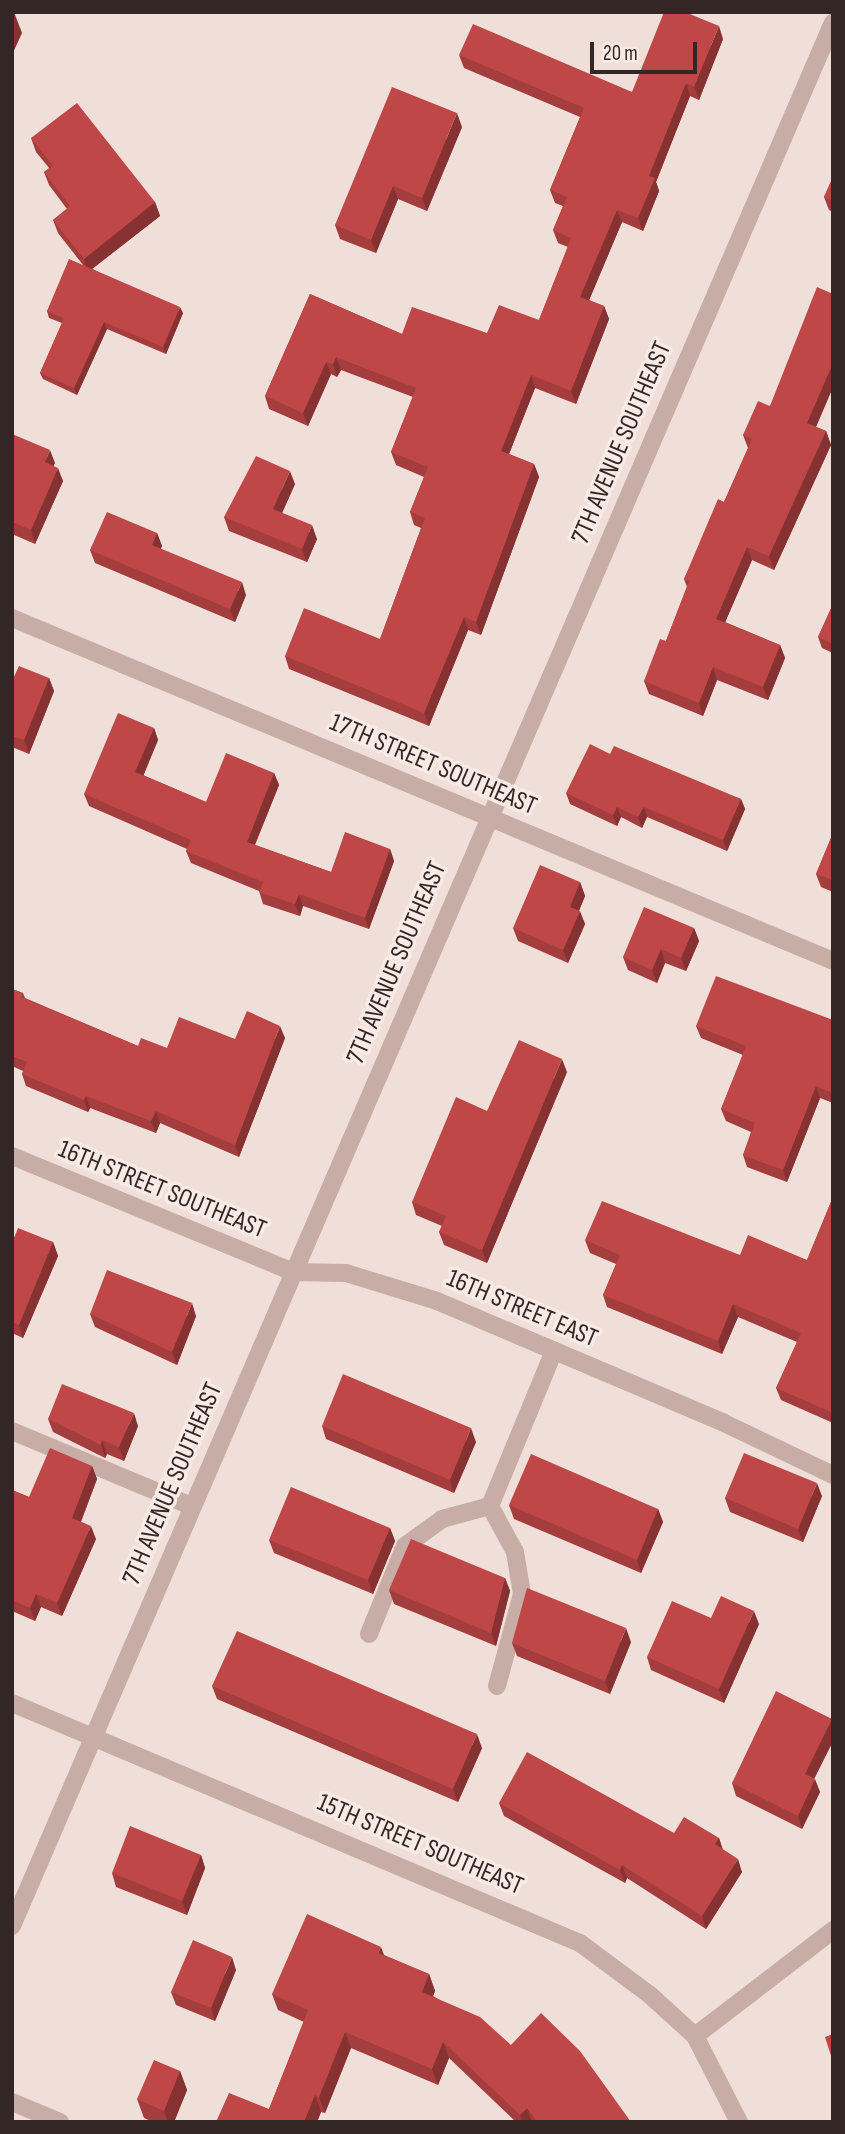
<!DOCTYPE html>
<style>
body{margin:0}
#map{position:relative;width:845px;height:2134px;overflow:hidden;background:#f0dfd9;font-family:"Sofia Sans Condensed",sans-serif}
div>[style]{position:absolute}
.minor>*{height:18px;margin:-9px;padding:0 9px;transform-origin:9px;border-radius:9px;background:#c7ada6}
.wall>*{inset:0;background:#a43d3d}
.shaded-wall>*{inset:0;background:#863232}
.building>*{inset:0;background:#bf4747}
span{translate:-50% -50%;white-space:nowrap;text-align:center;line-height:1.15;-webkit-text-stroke:7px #f8eae5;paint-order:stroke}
.street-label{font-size:26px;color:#332726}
.frame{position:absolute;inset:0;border:14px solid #332726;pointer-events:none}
.scale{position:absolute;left:590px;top:42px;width:107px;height:32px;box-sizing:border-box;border:4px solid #332726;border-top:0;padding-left:9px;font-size:21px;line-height:24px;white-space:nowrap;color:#332726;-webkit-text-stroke:5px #f8eae5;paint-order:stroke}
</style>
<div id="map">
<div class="minor">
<i style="left:12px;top:618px;width:890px;rotate:22.67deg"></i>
<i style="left:12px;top:1156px;width:304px;rotate:22.4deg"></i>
<i style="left:293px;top:1272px;width:53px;rotate:1.1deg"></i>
<i style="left:346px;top:1273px;width:95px;rotate:17.1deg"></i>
<i style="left:437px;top:1301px;width:312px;rotate:23deg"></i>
<i style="left:724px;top:1423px;width:121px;rotate:25.5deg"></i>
<i style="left:12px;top:1431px;width:194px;rotate:22.7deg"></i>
<i style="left:369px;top:1634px;width:95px;rotate:-67.8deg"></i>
<i style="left:405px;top:1546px;width:46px;rotate:-36.1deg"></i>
<i style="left:442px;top:1519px;width:50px;rotate:-15.2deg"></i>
<i style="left:497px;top:1686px;width:95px;rotate:-74.8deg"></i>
<i style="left:522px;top:1594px;width:43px;rotate:-99.5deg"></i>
<i style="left:515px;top:1552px;width:52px;rotate:-118.5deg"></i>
<i style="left:490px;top:1506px;width:168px;rotate:-67.6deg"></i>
<i style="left:12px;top:1703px;width:617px;rotate:22.91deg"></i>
<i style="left:580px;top:1943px;width:87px;rotate:36.6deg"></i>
<i style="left:650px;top:1995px;width:61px;rotate:42.3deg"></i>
<i style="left:695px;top:2036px;width:97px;rotate:62.9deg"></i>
<i style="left:12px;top:1926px;width:2073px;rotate:-66.67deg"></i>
<i style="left:695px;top:2036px;width:174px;rotate:-37.5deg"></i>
<i style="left:12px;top:2102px;width:52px;rotate:22.6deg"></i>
</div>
<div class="wall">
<i style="clip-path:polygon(723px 39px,699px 100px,690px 96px,656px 182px,659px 191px,643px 231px,622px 222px,589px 300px,604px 306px,609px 319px,576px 404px,535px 388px,509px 454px,534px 464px,539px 477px,481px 635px,468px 630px,429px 726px,289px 669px,285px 656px,380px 639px,421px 528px,414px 525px,410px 512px,424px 477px,396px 465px,391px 452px,413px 397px,341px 370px,337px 377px,331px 374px,308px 426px,269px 409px,265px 396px,310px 294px,402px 334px,487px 333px,539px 320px,568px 247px,558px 243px,553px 230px,563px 206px,555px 203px,550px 190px,580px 117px,464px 68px,459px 55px,632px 92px)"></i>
<i style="clip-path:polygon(462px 127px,427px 211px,398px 199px,376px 253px,340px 239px,335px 225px)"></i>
<i style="clip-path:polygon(31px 138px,155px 202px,160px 216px,92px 269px,183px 313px,166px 354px,107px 329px,77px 395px,43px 379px,40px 373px,62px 323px,49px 318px,47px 311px,83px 265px,58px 233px,53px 220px,67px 209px,49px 185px,44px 172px,49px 168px,36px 152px)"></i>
<i style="clip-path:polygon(833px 177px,833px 212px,829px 210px,824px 197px)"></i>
<i style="clip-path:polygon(833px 294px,833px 387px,816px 427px,826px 431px,831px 445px,774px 570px,752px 560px,725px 622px,780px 645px,785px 658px,768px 700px,717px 680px,703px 716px,649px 694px,644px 681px,666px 641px,687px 587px,684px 579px,724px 502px,748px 448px,743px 435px,770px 406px)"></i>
<i style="clip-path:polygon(12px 434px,55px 463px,53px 466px,63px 481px,35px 544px,12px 534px)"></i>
<i style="clip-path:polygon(295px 484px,282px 513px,317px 539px,307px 562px,229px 531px,224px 517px)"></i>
<i style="clip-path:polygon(157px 533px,162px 546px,160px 549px,246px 595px,235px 622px,95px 563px,90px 550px)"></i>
<i style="clip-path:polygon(833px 604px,833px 653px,822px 648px,818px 637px)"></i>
<i style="clip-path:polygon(49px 678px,54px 691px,29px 754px,12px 747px,12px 681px)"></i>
<i style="clip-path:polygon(154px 728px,158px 740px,143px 775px,206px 802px,274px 773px,279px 785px,255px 845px,331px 872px,390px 849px,394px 861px,369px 929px,303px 906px,300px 916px,263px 904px,259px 891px,191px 863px,186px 851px,187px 849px,89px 806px,84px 794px)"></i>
<i style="clip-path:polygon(610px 754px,741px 799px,745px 809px,727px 851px,647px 817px,642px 828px,621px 817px,617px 826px,570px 804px,566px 793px)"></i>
<i style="clip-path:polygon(833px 833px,833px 892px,821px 887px,816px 874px)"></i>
<i style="clip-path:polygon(580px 882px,585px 896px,579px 911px,585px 924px,568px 963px,518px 941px,513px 928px)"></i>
<i style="clip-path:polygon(694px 928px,699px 941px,686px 971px,665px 963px,657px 983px,628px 970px,623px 957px)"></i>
<i style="clip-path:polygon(12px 989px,23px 993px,25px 998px,138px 1046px,167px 1048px,235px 1039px,285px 1038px,239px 1157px,160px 1123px,156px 1133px,90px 1108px,88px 1112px,26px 1086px,22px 1074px,23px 1071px,12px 1066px)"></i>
<i style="clip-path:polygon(833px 1020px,833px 1103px,820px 1098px,787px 1182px,747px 1167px,743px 1155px,751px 1132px,726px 1121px,721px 1109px,743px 1055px,701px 1038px,696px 1026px)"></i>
<i style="clip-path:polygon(567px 1072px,487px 1263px,444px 1245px,439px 1232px,442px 1226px,416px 1215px,412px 1202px,487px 1111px)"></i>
<i style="clip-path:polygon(833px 1197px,833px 1423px,781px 1400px,776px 1388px,797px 1342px,738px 1317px,722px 1354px,607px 1307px,603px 1295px,616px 1264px,590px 1253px,585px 1240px,740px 1255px,807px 1260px)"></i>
<i style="clip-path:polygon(12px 1237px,53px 1242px,58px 1256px,23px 1338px,12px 1333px)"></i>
<i style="clip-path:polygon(90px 1314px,196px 1316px,177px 1365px,95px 1327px)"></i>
<i style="clip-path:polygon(48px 1419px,138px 1426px,124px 1461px,107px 1454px,105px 1458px,53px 1432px)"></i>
<i style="clip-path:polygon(322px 1426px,476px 1442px,454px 1493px,326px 1439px)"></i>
<i style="clip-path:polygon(92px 1466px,97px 1479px,81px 1522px,96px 1539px,62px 1616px,41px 1607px,35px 1621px,12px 1611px,12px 1490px,29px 1497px)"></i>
<i style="clip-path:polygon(822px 1496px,803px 1542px,730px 1512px,725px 1498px)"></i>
<i style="clip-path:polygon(509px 1505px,658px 1509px,663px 1522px,641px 1573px,514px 1519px)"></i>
<i style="clip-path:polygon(390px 1528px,395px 1541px,373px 1594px,274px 1553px,269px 1540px)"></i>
<i style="clip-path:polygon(505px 1578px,510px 1591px,496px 1646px,394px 1604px,389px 1590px)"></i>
<i style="clip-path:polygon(711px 1618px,759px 1624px,724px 1703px,651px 1670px,647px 1657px)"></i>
<i style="clip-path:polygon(631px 1642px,610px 1694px,517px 1656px,512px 1643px)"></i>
<i style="clip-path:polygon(212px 1686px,482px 1748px,458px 1802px,217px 1699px)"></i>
<i style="clip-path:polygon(832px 1719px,833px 1741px,814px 1779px,820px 1792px,802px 1829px,736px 1796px,732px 1783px)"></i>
<i style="clip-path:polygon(499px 1803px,674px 1833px,719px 1838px,723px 1850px,742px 1872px,706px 1929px,627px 1878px,625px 1883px,504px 1816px)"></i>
<i style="clip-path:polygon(201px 1855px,205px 1868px,187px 1915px,116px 1887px,112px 1873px)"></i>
<i style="clip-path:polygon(384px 1955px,429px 1974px,435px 1991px,433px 1996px,631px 2122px,516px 2122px,449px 2058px,438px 2085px,351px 2048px,325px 2113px,321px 2112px,317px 2122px,216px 2122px,269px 2109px,304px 2022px,278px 2010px,272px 1994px)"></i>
<i style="clip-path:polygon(236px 1970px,215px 2021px,176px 2005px,171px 1992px)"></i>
<i style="clip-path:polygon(180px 2071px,187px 2090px,174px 2122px,153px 2122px,144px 2118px,137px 2099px)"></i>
</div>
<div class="shaded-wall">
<i style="clip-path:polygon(12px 12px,14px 12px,22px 33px,12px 55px)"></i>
<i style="clip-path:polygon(719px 26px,723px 39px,699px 100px,694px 87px)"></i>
<i style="clip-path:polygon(686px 83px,690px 96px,656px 182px,659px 191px,643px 231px,638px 218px,649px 176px)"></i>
<i style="clip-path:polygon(457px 113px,462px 127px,427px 211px,422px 198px)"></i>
<i style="clip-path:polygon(393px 186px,398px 199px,376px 253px,371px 240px)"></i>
<i style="clip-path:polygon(155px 202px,160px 216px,88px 272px,84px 259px)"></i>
<i style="clip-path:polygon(617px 210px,622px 222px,585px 310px,580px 297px)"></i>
<i style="clip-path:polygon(604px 306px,609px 319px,576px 404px,571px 391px)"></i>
<i style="clip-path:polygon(180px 307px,183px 313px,166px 354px,163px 347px)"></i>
<i style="clip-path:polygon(104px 322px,107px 329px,77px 395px,74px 388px)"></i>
<i style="clip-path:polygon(336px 357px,341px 370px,337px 377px,333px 364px)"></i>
<i style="clip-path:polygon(326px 362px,331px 374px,308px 426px,303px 413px)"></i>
<i style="clip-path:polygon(833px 363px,833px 387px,812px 436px,807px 423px)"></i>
<i style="clip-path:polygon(531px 375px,535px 388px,505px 464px,501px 451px)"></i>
<i style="clip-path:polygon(826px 431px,831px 445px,774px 570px,769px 556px)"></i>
<i style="clip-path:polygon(50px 450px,55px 463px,49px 475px,45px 462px)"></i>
<i style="clip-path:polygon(534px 464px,539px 477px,481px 635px,476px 622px)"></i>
<i style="clip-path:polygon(58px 468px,63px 481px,35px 544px,31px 530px)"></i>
<i style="clip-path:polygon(290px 471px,295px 484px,278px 522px,273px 509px)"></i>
<i style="clip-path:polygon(312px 525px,317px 539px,307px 562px,302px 549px)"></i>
<i style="clip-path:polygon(157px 533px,162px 546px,157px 559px,152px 545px)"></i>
<i style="clip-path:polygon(747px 547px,752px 560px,721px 632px,716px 619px)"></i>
<i style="clip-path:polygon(242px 582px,246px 595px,235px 622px,230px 609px)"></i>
<i style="clip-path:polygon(464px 617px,468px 630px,429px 726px,424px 713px)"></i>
<i style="clip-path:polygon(780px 645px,785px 658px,768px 700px,763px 687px)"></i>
<i style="clip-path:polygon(713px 667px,717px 680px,703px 716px,699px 703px)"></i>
<i style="clip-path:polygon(49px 678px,54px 691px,29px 754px,24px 740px)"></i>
<i style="clip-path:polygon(154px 728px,158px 740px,140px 784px,135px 772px)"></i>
<i style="clip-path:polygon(274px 773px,279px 785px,251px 854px,247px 842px)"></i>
<i style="clip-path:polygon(741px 799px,745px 809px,727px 851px,723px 840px)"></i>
<i style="clip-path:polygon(617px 807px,621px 817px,617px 826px,613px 815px)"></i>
<i style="clip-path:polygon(644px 807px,647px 817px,642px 828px,638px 817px)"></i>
<i style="clip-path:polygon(390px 849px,394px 861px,369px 929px,365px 918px)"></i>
<i style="clip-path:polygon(580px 882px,585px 896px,575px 920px,570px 907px)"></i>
<i style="clip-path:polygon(299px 894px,303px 906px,300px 916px,295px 904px)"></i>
<i style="clip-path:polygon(580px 911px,585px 924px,568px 963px,563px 950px)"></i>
<i style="clip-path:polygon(694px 928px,699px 941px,686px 971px,681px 958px)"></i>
<i style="clip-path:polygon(661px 949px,665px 963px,657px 983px,652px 970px)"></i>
<i style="clip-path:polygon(280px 1026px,285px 1038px,239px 1157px,235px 1145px)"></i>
<i style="clip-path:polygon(562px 1059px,567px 1072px,487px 1263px,482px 1250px)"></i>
<i style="clip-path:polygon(816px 1086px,820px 1098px,787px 1182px,783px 1170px)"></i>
<i style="clip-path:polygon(86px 1096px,90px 1108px,88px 1112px,84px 1100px)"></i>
<i style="clip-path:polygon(156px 1111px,160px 1123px,156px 1133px,151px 1121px)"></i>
<i style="clip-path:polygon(53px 1242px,58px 1256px,23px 1338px,19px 1325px)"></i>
<i style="clip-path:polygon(192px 1303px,196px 1316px,177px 1365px,172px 1352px)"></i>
<i style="clip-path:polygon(733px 1304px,738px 1317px,722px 1354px,718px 1341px)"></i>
<i style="clip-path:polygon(134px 1413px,138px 1426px,124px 1461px,119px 1447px)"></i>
<i style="clip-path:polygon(471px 1428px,476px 1442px,454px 1493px,450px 1480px)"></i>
<i style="clip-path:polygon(102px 1440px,107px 1454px,105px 1458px,101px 1445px)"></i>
<i style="clip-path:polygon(92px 1466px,97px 1479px,77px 1531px,72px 1518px)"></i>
<i style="clip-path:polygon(817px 1483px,822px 1496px,803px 1542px,798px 1529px)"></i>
<i style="clip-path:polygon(658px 1509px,663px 1522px,641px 1573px,637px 1560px)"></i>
<i style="clip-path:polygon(91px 1526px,96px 1539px,62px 1616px,57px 1603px)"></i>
<i style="clip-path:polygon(390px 1528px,395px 1541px,373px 1594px,368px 1580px)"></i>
<i style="clip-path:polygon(505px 1578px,510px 1591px,496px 1646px,491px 1633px)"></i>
<i style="clip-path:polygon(36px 1594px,41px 1607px,35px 1621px,30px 1608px)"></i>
<i style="clip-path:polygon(754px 1611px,759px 1624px,724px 1703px,719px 1689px)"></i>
<i style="clip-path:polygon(626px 1628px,631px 1642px,610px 1694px,605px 1681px)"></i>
<i style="clip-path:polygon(832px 1719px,833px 1741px,810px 1787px,805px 1774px)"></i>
<i style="clip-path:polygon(477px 1734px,482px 1748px,458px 1802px,453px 1789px)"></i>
<i style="clip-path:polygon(815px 1779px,820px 1792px,802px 1829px,798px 1816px)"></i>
<i style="clip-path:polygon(719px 1838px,723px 1851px,715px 1844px)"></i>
<i style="clip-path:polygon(201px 1855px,205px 1868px,187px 1915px,182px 1901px)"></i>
<i style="clip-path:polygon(738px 1859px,742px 1872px,706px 1929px,702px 1916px)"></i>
<i style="clip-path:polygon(622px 1865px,627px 1878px,625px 1883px,620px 1870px)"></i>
<i style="clip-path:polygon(381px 1947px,387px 1963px,378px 1953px)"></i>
<i style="clip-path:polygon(232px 1957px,236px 1970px,215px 2021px,211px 2008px)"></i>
<i style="clip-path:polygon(429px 1974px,435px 1991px,428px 2008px,422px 1992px)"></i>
<i style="clip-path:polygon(345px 2032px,351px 2048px,325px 2113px,319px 2097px)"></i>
<i style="clip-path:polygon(443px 2042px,449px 2058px,438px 2085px,432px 2069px)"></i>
<i style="clip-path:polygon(180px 2071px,187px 2090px,174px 2122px,168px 2122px,164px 2111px)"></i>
<i style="clip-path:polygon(315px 2095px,321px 2112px,317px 2122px,304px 2122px)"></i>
<i style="clip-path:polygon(527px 2108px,532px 2122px,523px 2122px,520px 2115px)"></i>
</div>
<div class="building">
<i style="clip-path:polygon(664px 12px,685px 12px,719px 26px,694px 87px,686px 83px,649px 176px,655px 178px,638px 218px,617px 210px,580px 297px,604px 306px,571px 391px,531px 375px,501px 451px,534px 464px,476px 622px,464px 617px,424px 713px,285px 656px,304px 608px,380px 639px,425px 518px,410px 512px,428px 467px,391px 452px,416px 388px,336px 357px,333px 364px,326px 362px,303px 413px,265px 396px,310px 294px,402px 334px,412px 307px,487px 333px,499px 305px,539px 320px,571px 238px,553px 230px,567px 197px,550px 190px,584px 108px,459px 55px,473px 24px,632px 92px)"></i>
<i style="clip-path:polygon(392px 87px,457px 113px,422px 198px,393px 186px,371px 240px,335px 225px)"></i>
<i style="clip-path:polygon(77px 103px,155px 202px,84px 259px,53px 220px,70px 206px,44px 172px,53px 166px,31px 138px)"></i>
<i style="clip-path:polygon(833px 177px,833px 201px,824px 197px)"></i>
<i style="clip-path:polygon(69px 259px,180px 307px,163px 347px,104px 322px,74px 388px,40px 373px,64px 318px,47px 311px)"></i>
<i style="clip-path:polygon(817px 287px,833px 294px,833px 363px,807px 423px,826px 431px,769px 556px,747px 547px,716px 619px,780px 645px,763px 687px,713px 667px,699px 703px,644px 681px,660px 639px,666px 641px,689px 581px,684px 579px,718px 499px,724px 502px,752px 439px,743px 435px,758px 401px,770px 406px)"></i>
<i style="clip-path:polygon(12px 434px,50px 450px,45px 462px,58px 468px,31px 530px,12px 522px)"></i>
<i style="clip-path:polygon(256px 456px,290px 471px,273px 509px,312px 525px,302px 549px,224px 517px)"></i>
<i style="clip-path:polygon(107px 512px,157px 533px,152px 545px,242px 582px,230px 609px,90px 550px)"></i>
<i style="clip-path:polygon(833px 604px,833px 644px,818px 637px)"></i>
<i style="clip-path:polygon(19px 666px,49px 678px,24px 740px,12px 736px,12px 681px)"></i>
<i style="clip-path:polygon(118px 713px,154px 728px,135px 772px,206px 802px,226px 753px,274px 773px,247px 842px,331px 872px,345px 832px,390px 849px,365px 918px,299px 894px,295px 904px,259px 892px,263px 882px,186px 851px,191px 840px,84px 794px)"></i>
<i style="clip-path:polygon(590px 744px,610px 754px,614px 746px,741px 799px,723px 840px,644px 807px,638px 817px,617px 807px,613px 815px,566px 793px)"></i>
<i style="clip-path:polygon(833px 833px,833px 880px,816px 874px)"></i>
<i style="clip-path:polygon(540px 865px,580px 882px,570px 907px,580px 911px,563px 950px,513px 928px)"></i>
<i style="clip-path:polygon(644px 907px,694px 928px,681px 958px,661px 949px,652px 970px,623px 957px)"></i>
<i style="clip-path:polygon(716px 976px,833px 1020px,833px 1093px,816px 1086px,783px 1170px,743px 1155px,755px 1123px,721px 1109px,746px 1046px,696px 1026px)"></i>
<i style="clip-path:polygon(12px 989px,23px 993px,21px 997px,138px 1046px,141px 1038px,167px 1048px,179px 1017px,235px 1039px,247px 1011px,280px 1026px,235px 1145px,156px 1111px,151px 1121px,86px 1096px,84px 1100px,22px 1074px,27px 1062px,12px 1056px)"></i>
<i style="clip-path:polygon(519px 1040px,562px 1059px,482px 1250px,439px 1232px,446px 1216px,412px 1202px,456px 1097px,487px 1111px)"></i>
<i style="clip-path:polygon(833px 1197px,833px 1413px,776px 1388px,801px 1333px,733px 1304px,718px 1341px,603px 1295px,620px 1255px,585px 1240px,602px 1201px,740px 1255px,748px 1235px,807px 1260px)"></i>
<i style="clip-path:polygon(18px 1228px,53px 1242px,19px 1325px,12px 1322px,12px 1237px,14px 1238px)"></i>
<i style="clip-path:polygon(107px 1270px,192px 1303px,172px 1352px,90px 1314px)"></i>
<i style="clip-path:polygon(343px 1374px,471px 1428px,450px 1480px,322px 1426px)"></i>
<i style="clip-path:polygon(62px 1384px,134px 1413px,119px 1447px,102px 1440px,101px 1445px,48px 1419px)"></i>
<i style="clip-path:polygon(50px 1448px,92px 1466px,72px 1518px,91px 1526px,57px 1603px,36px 1594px,30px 1608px,12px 1600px,12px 1490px,29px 1497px)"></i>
<i style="clip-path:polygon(744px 1453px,817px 1483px,798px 1529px,725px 1498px)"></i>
<i style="clip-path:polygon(531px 1454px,658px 1509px,637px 1560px,509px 1505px)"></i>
<i style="clip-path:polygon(291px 1487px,390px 1528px,368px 1580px,269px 1540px)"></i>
<i style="clip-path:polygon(411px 1539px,505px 1578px,491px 1633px,389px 1590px)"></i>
<i style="clip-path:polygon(527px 1588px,626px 1628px,605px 1681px,512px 1643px)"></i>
<i style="clip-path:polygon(721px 1596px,754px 1611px,719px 1689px,647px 1657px,672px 1601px,711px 1618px)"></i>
<i style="clip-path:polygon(237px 1631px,477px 1734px,453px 1789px,212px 1686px)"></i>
<i style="clip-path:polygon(776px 1691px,832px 1719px,805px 1774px,815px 1779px,798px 1816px,732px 1783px)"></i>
<i style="clip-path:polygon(527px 1752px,674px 1833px,684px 1817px,719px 1838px,715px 1844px,738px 1859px,702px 1916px,622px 1865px,620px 1870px,499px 1803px)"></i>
<i style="clip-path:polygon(130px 1826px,201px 1855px,182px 1901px,112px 1873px)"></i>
<i style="clip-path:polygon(307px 1914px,381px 1947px,378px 1953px,429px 1974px,422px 1992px,480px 2017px,511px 2045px,541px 2013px,580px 2051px,631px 2122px,537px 2122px,527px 2108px,520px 2115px,443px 2042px,432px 2069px,345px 2032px,319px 2097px,315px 2095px,304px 2122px,216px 2122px,229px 2093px,269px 2109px,308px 2010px,272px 1994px)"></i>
<i style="clip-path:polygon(193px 1940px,232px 1957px,211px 2008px,171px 1992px)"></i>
<i style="clip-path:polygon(833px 2034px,833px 2062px,825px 2037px)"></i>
<i style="clip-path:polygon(154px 2060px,180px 2071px,164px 2111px,137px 2099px)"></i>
</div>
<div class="street-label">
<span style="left:622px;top:443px;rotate:-67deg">7TH AVENUE SOUTHEAST</span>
<span style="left:433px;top:765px;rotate:23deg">17TH STREET SOUTHEAST</span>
<span style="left:397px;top:963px;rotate:-67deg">7TH AVENUE SOUTHEAST</span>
<span style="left:162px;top:1190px;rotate:22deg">16TH STREET SOUTHEAST</span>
<span style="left:522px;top:1309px;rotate:23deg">16TH STREET EAST</span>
<span style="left:173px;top:1484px;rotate:-67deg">7TH AVENUE SOUTHEAST</span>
<span style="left:420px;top:1845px;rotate:23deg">15TH STREET SOUTHEAST</span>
</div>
<div class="frame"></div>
<div class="scale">20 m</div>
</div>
